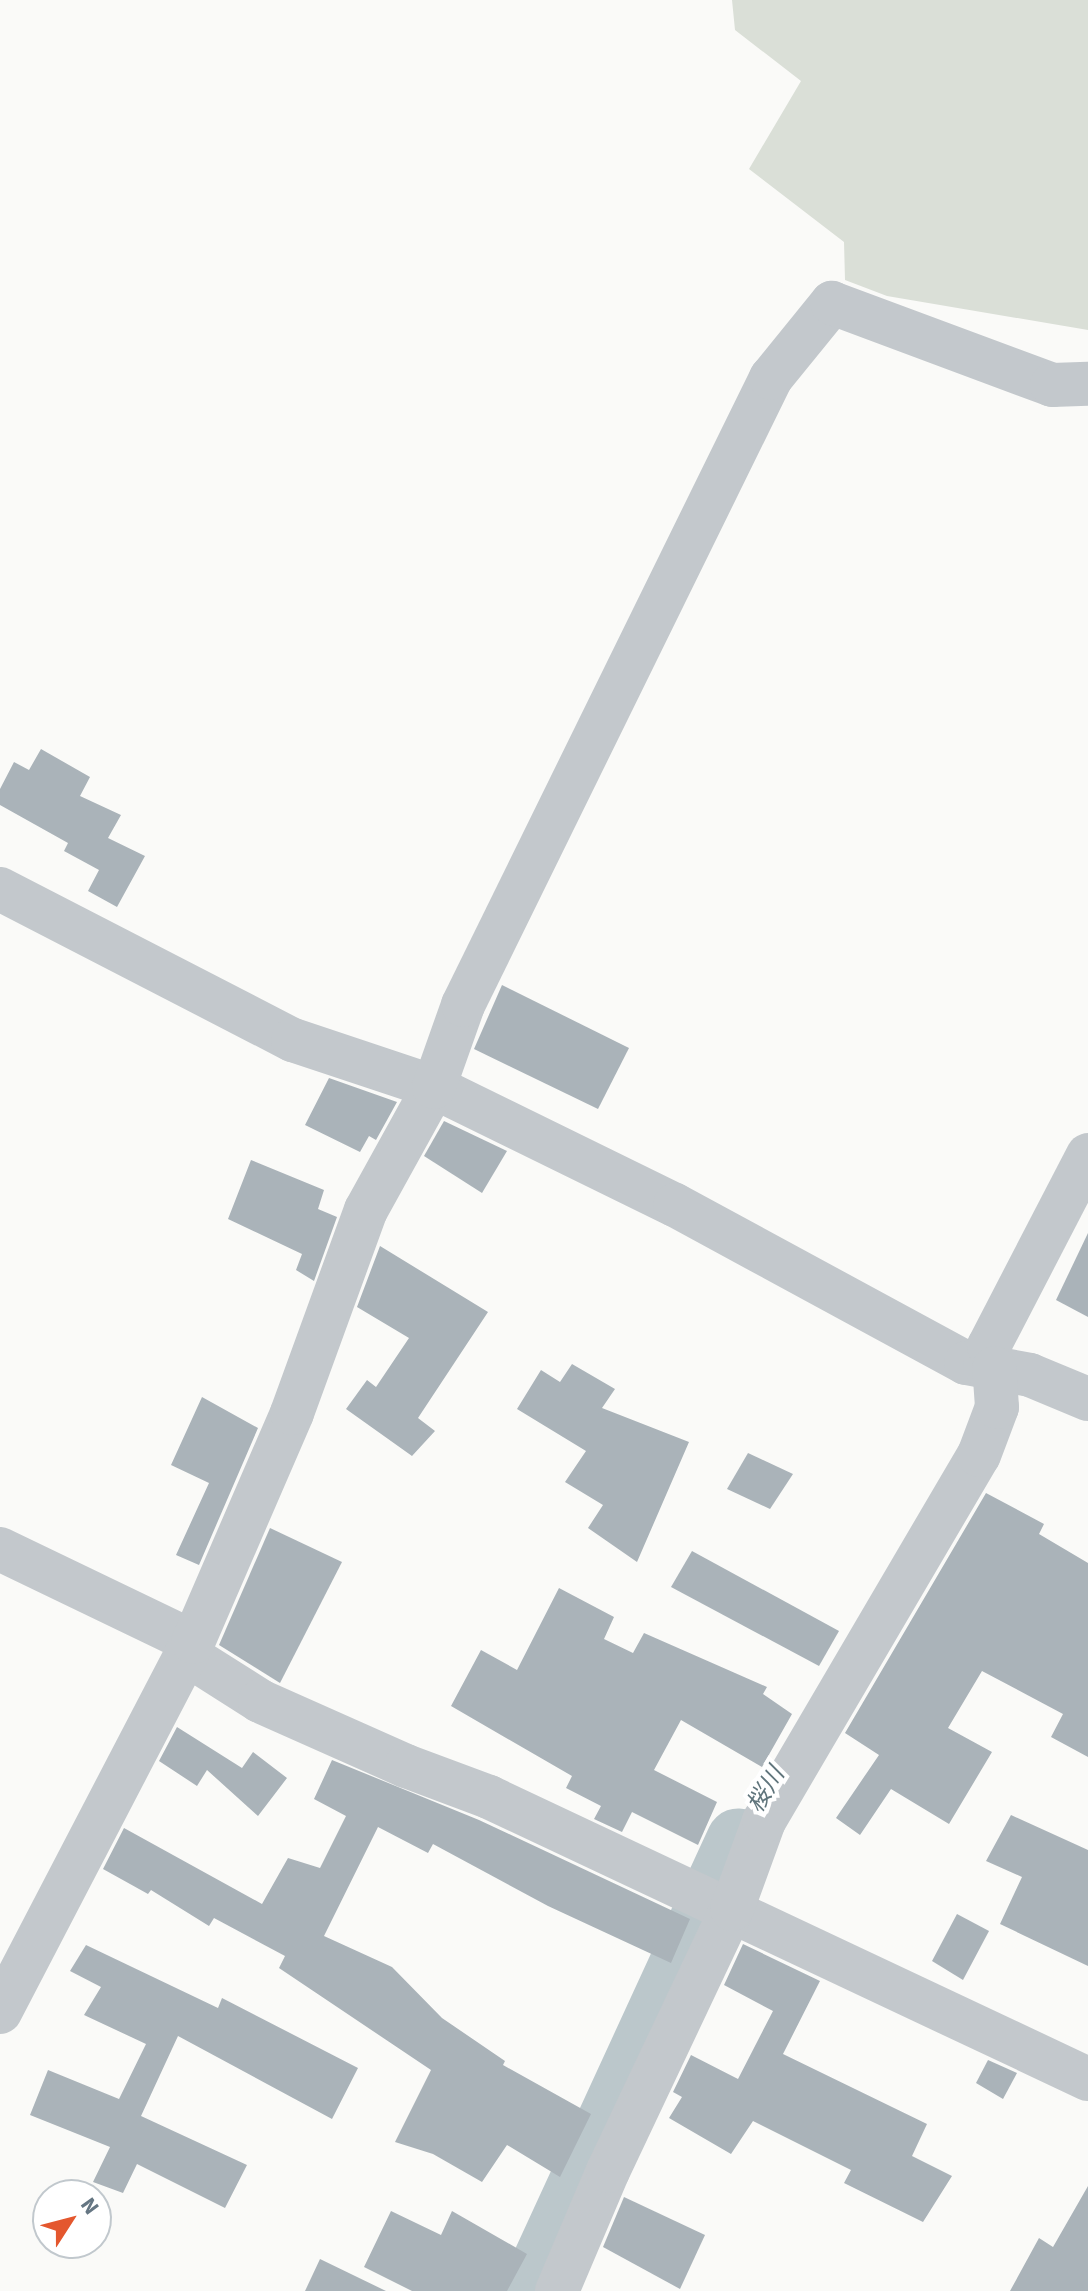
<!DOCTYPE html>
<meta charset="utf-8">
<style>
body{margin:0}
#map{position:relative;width:1088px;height:2291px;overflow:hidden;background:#fafaf8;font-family:"Source Sans 3","Noto Sans JP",sans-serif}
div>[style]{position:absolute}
.green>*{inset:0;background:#dadfd7}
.river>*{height:64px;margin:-32px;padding:0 32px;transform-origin:32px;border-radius:32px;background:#bbc7cb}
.building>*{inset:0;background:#aab3b9}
.minor>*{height:44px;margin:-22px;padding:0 22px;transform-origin:22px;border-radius:22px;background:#c3c8cc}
span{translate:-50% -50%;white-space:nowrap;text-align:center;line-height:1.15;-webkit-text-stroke:8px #fff;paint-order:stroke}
.water-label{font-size:24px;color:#60757c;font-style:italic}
.north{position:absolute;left:32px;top:2179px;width:80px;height:80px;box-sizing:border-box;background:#fff;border:2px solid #c1c8cd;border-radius:50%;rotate:54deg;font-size:22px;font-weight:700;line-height:32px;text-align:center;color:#657683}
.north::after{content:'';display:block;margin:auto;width:28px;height:36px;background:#e4572e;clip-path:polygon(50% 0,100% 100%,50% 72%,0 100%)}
</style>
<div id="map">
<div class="green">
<i style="clip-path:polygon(732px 0,1088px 0,1088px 330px,887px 296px,845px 280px,844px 242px,749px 169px,801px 81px,735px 30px)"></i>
</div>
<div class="river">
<i style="left:531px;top:2291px;width:496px;rotate:-65.3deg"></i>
</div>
<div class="building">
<i style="clip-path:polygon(41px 749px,90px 777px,80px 796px,121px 815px,108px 838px,145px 856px,117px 907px,88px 891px,99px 870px,64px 851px,68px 843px,0 805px,0 789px,14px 762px,29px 770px)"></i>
<i style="clip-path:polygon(502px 985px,629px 1048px,598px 1109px,474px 1049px)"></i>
<i style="clip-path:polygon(329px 1078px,397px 1102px,376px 1140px,369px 1136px,360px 1152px,305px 1125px)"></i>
<i style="clip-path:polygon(444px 1121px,507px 1151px,482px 1193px,424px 1156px)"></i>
<i style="clip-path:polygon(251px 1160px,324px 1190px,318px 1209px,337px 1217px,314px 1281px,296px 1270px,302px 1254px,228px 1219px)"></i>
<i style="clip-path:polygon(1088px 1233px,1088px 1317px,1056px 1300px)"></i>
<i style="clip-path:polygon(380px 1246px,488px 1312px,418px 1418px,435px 1431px,412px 1456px,346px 1409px,367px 1380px,376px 1387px,409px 1338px,357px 1307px)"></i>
<i style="clip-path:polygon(572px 1364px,615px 1389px,602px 1408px,689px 1442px,637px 1562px,588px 1528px,603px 1505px,565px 1482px,586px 1451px,517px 1409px,541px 1370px,560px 1382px)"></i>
<i style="clip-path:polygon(202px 1397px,258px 1428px,199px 1565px,176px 1555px,209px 1483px,171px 1465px)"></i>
<i style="clip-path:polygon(748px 1453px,793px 1474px,770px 1509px,727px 1489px)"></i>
<i style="clip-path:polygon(986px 1493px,1044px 1524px,1039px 1534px,1088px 1563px,1088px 1757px,1051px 1737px,1063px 1714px,982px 1671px,948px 1728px,992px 1752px,949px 1824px,891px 1789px,860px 1835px,836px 1818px,879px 1755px,845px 1733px)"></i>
<i style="clip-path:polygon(270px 1528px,342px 1562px,280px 1683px,219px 1645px)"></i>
<i style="clip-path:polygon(692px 1551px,839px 1631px,819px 1666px,671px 1587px)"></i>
<i style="clip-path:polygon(559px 1588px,614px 1617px,604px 1639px,633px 1653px,644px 1633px,767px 1687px,763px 1694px,792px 1714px,762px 1767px,681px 1720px,654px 1770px,717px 1802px,698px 1845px,632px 1812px,622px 1832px,594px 1819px,601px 1806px,566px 1788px,572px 1776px,451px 1706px,481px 1650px,517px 1670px)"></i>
<i style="clip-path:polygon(177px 1727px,242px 1768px,253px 1752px,287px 1778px,258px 1816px,207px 1770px,197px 1786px,159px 1761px)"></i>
<i style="clip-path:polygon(332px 1760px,479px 1820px,690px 1919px,671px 1963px,548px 1906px,433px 1844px,428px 1853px,378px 1827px,324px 1936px,392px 1967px,442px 2018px,505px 2061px,503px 2065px,591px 2114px,560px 2177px,507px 2145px,482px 2182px,433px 2154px,395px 2142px,431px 2070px,279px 1968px,285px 1956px,214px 1918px,209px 1926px,151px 1890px,148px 1894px,103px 1869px,124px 1828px,262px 1904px,288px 1858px,320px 1868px,346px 1816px,314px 1799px)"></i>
<i style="clip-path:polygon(1011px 1815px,1088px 1850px,1088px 1966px,1000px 1924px,1022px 1877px,986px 1861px)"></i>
<i style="clip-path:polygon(957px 1914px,989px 1931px,963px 1980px,932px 1961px)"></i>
<i style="clip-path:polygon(743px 1944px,820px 1981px,783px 2054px,927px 2124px,912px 2156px,952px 2176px,923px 2222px,844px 2183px,851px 2170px,753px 2121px,731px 2154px,669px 2118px,682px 2097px,673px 2092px,691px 2055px,738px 2079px,773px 2011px,724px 1985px)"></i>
<i style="clip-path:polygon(86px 1945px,218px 2008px,222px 1998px,358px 2068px,332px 2119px,178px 2036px,141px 2116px,247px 2165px,225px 2208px,137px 2164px,123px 2193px,93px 2182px,110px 2147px,30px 2115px,48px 2070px,119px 2099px,146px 2044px,84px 2015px,101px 1987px,70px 1971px)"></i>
<i style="clip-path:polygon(988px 2060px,1017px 2073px,1003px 2099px,976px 2083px)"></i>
<i style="clip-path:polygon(1088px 2186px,1088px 2291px,1010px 2291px,1039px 2238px,1053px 2247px)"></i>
<i style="clip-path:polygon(624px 2197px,705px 2235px,680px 2289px,603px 2247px)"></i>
<i style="clip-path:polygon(391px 2211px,441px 2235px,452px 2211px,527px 2254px,507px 2291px,412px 2291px,364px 2267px)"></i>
<i style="clip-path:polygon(320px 2259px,386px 2291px,305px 2291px)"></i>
</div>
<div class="minor">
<i style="left:0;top:889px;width:330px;rotate:27.3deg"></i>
<i style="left:293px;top:1040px;width:149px;rotate:18.4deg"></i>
<i style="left:434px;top:1087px;width:268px;rotate:26.1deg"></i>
<i style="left:675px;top:1205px;width:331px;rotate:28.5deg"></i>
<i style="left:966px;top:1363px;width:65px;rotate:10.6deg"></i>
<i style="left:1030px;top:1375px;width:63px;rotate:22.5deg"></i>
<i style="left:985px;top:1366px;width:20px;rotate:-79deg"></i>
<i style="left:989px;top:1346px;width:215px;rotate:-62.6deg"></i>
<i style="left:0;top:1549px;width:214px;rotate:25.7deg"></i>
<i style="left:186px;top:1654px;width:88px;rotate:32.4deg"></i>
<i style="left:260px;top:1701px;width:160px;rotate:24deg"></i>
<i style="left:406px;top:1766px;width:89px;rotate:20.5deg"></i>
<i style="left:489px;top:1797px;width:662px;rotate:25.21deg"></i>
<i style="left:0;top:2012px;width:417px;rotate:-62.5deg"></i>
<i style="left:193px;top:1642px;width:249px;rotate:-66.6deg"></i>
<i style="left:292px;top:1413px;width:216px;rotate:-70deg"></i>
<i style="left:366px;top:1210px;width:141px;rotate:-61.1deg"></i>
<i style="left:434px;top:1087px;width:87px;rotate:-70.5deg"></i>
<i style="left:463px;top:1005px;width:699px;rotate:-63.84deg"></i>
<i style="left:771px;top:378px;width:97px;rotate:-50.9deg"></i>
<i style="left:832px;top:303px;width:235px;rotate:20.4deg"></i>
<i style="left:1052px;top:385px;width:36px;rotate:-2deg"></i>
<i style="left:557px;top:2291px;width:130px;rotate:-67deg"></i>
<i style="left:608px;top:2171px;width:290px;rotate:-64.7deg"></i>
<i style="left:732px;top:1909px;width:94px;rotate:-70deg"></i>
<i style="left:764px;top:1821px;width:424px;rotate:-59.6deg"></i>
<i style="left:979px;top:1455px;width:51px;rotate:-69.4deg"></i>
<i style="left:997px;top:1407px;width:39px;rotate:-94deg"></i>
</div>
<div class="water-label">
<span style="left:766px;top:1790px;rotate:-59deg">桜川</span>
</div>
<div class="north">N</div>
</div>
